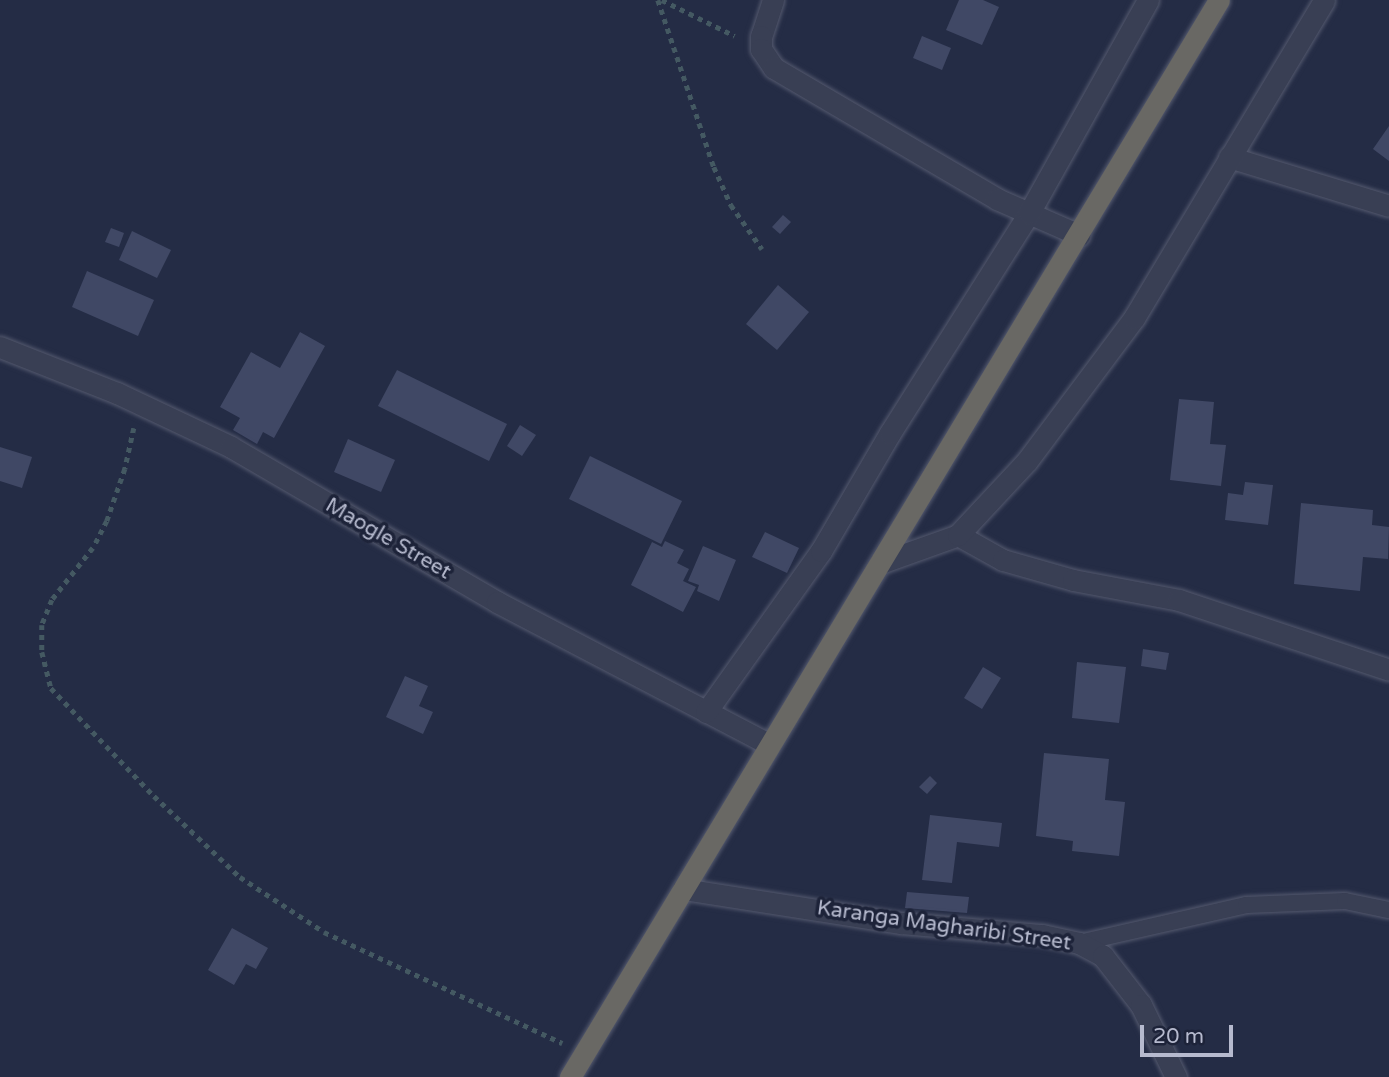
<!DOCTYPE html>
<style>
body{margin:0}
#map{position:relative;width:1389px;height:1077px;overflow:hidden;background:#242c45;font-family:"Varela Round",sans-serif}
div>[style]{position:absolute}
.building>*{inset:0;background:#404865}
.path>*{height:4.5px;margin-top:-2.25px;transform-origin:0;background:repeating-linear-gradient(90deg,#445962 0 5px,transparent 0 10px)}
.roads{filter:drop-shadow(0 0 2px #54596e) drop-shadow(0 0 2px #54596e)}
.service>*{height:16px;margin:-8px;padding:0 8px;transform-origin:8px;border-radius:8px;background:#393f54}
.minor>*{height:21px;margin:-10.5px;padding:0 10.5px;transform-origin:10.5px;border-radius:10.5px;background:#393f54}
.trunk>*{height:21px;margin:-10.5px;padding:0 10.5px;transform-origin:10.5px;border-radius:10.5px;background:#696864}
span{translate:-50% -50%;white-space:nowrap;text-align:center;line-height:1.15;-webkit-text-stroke:7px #1d2339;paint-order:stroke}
.street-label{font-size:21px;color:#b6bace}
.scale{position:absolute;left:1140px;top:1025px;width:93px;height:32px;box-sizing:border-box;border:4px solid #b6bace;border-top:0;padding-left:9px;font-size:21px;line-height:24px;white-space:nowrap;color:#b6bace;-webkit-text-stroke:5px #1d2339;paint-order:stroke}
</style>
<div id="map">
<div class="building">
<i style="clip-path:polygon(959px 0,983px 0,999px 7px,982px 45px,946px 30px)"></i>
<i style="clip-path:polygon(922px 36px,951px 48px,942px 70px,913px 58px)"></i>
<i style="clip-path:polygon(1389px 126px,1389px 161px,1373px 149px)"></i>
<i style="clip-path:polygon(783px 215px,791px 222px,780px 234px,772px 227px)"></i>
<i style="clip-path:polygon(111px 228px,124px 233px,119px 247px,105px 242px)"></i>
<i style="clip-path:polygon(132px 231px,171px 250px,157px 278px,119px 260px)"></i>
<i style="clip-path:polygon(87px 271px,154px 300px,138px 336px,72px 307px)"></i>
<i style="clip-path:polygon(778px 285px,809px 312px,777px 350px,746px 324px)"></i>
<i style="clip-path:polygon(300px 332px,325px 346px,274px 438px,263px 432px,257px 444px,233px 430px,240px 418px,220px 407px,251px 352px,280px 368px)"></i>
<i style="clip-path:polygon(397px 370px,507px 424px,489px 461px,378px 406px)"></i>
<i style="clip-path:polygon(1179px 399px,1214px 402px,1210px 444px,1226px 445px,1221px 486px,1170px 480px)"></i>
<i style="clip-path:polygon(520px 425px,536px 435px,522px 456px,507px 446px)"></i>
<i style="clip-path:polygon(348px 439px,395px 460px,381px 492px,334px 472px)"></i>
<i style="clip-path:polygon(0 447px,32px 457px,22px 488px,0 481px)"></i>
<i style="clip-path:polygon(590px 456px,682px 501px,661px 544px,569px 499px)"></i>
<i style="clip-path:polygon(1245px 482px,1273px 485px,1268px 525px,1225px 520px,1228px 493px,1243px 495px)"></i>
<i style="clip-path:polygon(1301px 503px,1373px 510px,1372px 525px,1389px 527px,1388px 559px,1363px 557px,1360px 591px,1294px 584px)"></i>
<i style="clip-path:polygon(765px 532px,799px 548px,787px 573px,752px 557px)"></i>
<i style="clip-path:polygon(665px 541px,684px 550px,677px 563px,689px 569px,683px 581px,696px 587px,683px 612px,631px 585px,652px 542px,662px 547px)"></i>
<i style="clip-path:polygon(703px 546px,736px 560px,719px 601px,697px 591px,699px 585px,688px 581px)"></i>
<i style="clip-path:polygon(1143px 649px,1169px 653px,1166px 670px,1141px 666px)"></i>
<i style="clip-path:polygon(1077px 662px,1126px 667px,1119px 723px,1072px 718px)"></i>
<i style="clip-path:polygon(983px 667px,1001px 678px,982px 709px,964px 698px)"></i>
<i style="clip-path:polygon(405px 676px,428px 686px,419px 706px,433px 712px,423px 734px,386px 717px)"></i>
<i style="clip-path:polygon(1044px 753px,1109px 759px,1105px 800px,1125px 802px,1119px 856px,1072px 851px,1073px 841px,1036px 836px)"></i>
<i style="clip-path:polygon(930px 776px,937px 783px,927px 794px,919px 787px)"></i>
<i style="clip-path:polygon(930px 815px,1002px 823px,999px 847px,957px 842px,952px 883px,922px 880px)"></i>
<i style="clip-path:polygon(907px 892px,969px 897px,967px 913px,905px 908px)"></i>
<i style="clip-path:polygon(232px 928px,268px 948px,256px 969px,246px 964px,234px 985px,208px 970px)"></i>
</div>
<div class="path">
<i style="left:658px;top:0;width:176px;rotate:71.5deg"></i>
<i style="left:714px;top:167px;width:42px;rotate:65.9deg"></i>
<i style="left:731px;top:205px;width:54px;rotate:54.8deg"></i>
<i style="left:662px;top:0;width:81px;rotate:26.3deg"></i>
<i style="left:134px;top:428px;width:42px;rotate:102.4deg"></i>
<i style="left:125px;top:469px;width:55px;rotate:109.1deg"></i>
<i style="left:107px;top:521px;width:30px;rotate:117deg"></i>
<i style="left:93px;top:548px;width:66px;rotate:128.3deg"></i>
<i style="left:52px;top:600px;width:27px;rotate:112deg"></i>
<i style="left:42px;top:625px;width:27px;rotate:90deg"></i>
<i style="left:42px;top:652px;width:37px;rotate:76deg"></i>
<i style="left:51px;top:688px;width:149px;rotate:46.4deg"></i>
<i style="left:154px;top:796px;width:118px;rotate:43.3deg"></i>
<i style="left:240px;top:877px;width:100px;rotate:33.2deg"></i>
<i style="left:324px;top:932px;width:263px;rotate:25deg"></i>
</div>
<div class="roads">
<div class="service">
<i style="left:1079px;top:943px;width:171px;rotate:-12.8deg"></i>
<i style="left:1246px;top:905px;width:99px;rotate:-2.3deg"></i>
<i style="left:1345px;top:901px;width:45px;rotate:11.6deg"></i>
</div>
<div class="minor">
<i style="left:773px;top:0;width:38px;rotate:108deg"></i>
<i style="left:761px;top:36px;width:13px;rotate:90deg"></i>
<i style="left:761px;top:49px;width:23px;rotate:56deg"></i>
<i style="left:774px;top:68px;width:259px;rotate:30.4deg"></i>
<i style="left:997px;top:199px;width:90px;rotate:23.7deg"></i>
<i style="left:1229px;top:157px;width:167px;rotate:17deg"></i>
<i style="left:0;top:347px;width:126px;rotate:21.5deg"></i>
<i style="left:117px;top:393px;width:126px;rotate:25.3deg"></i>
<i style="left:231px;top:447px;width:308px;rotate:30.2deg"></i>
<i style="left:497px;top:602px;width:308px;rotate:27.6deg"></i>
<i style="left:958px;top:535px;width:51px;rotate:29.1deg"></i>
<i style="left:1003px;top:560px;width:73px;rotate:15.9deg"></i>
<i style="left:1073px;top:580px;width:108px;rotate:10.7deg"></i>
<i style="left:1179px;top:600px;width:221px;rotate:18.4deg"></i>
<i style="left:880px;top:563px;width:83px;rotate:-19.7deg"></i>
<i style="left:958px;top:535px;width:101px;rotate:-47deg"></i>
<i style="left:1027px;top:461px;width:179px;rotate:-53.2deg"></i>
<i style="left:1134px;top:318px;width:370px;rotate:-59.1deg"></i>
<i style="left:706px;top:712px;width:198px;rotate:-54.5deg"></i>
<i style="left:821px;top:551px;width:137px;rotate:-59.7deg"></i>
<i style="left:890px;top:433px;width:260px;rotate:-57.7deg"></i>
<i style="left:1029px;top:213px;width:244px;rotate:-60.8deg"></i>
<i style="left:683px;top:889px;width:221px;rotate:8.9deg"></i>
<i style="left:901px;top:923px;width:142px;rotate:4.9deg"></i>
<i style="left:1042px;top:935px;width:38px;rotate:12deg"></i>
<i style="left:1079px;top:943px;width:27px;rotate:28deg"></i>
<i style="left:1103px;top:956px;width:62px;rotate:52.2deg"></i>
<i style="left:1141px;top:1005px;width:80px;rotate:64.1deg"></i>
</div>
<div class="trunk">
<i style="left:570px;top:1077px;width:1257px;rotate:-58.93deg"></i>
</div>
</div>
<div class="street-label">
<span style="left:388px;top:539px;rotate:30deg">Maogle Street</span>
<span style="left:944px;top:926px;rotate:8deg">Karanga Magharibi Street</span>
</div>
<div class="scale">20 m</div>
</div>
